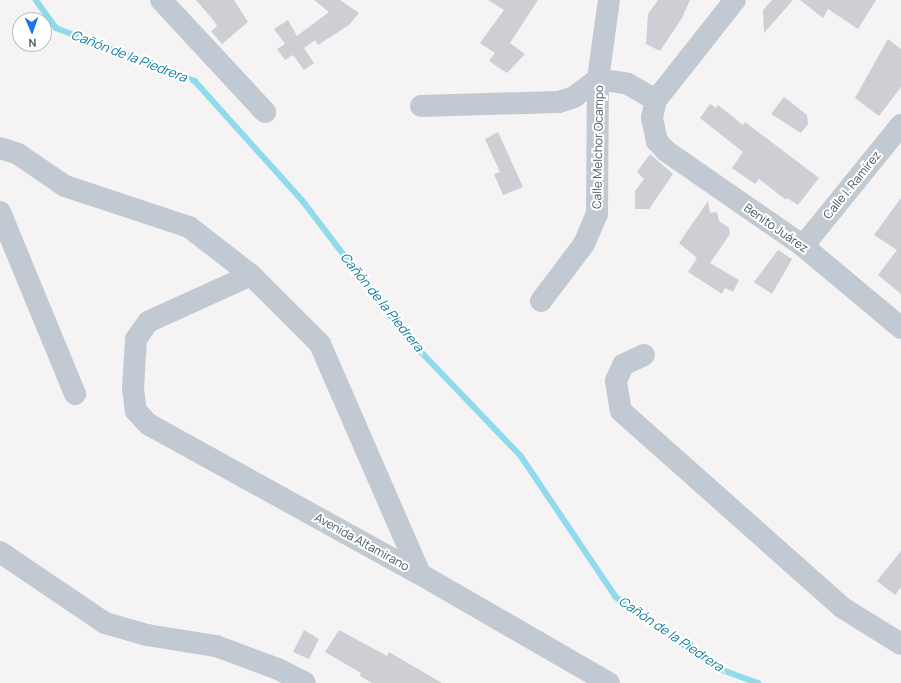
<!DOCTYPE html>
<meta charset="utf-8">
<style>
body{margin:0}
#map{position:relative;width:901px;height:683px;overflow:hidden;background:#f5f3f3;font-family:Manrope,sans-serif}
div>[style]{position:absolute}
.stream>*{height:5.5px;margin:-2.75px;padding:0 2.75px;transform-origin:2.75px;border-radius:2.75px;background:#90daee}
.building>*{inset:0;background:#cdcfd5}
.street>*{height:22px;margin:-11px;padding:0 11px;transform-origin:11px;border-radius:11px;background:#c1cad2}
span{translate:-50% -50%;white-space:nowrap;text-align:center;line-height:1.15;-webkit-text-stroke:4px #fff;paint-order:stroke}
.street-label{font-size:12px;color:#4a5661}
.water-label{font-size:13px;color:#0c7c9b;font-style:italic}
.north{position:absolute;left:12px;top:12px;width:40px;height:40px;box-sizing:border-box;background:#fff;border:1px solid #b7bbc0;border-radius:50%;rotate:178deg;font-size:11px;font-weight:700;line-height:16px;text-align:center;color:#4a5661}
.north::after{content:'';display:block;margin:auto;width:14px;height:18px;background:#1a73e8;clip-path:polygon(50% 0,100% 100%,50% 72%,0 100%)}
</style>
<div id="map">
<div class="stream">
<i style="left:36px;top:0;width:34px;rotate:54deg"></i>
<i style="left:56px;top:28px;width:149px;rotate:20.9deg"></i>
<i style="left:195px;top:81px;width:161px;rotate:48deg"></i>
<i style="left:303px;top:201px;width:170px;rotate:52.7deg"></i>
<i style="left:406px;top:336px;width:166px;rotate:46.2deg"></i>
<i style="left:521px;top:456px;width:170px;rotate:56deg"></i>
<i style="left:616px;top:597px;width:123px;rotate:35.1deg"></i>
<i style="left:717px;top:668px;width:44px;rotate:20.1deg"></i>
</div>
<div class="building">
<i style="clip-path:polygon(196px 0,234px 0,248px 22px,222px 44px,211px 31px,217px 26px,214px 21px)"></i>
<i style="clip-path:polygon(314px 0,340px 0,359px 13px,349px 25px,318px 45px,315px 40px,304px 48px,314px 63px,304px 70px,293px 55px,285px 60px,277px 49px,285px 44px,274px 29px,288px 20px,297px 36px,329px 12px)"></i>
<i style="clip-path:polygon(488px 0,538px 0,510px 43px,525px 54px,507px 73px,489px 61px,495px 53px,480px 43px,504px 10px)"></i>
<i style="clip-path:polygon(658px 0,690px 0,682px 18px,660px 51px,646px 44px,648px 14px)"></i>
<i style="clip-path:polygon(772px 0,793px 0,764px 33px,763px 10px)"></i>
<i style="clip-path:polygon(800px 0,876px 0,858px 29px,828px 9px,823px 18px)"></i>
<i style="clip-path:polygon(888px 39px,901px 49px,901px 87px,879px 116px,855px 98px)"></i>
<i style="clip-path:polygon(784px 97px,807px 115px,808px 124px,801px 133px,771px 114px)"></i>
<i style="clip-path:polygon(710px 104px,716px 108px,718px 105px,743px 125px,745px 122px,819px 178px,798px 205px,787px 198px,786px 200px,759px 179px,755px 184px,732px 168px,743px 152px,700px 118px)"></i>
<i style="clip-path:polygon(498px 132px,523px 187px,503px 195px,494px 174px,500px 172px,485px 139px)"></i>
<i style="clip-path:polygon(650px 154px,673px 174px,649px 209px,635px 209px,635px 191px,644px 179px,637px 172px)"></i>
<i style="clip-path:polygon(901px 198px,901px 294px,878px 275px,897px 250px,874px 235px)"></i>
<i style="clip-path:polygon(708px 201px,710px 213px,717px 212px,719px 221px,729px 228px,730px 234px,710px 263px,739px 280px,733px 292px,725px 288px,722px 294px,688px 272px,697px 258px,679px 243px)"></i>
<i style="clip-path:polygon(778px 250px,792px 259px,772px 294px,754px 282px)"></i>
<i style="clip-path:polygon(901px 551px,901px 587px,895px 595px,877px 581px)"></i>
<i style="clip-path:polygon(304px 630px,319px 639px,309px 659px,293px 652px)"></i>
<i style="clip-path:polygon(339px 630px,387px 656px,389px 652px,442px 683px,372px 683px,360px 676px,361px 673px,325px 652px)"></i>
</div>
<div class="street">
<i style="left:161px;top:0;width:153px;rotate:47.1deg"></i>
<i style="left:735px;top:0;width:127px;rotate:128.3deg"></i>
<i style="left:656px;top:100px;width:18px;rotate:103deg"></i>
<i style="left:652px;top:118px;width:24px;rotate:78deg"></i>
<i style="left:657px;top:141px;width:13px;rotate:48deg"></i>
<i style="left:666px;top:151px;width:167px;rotate:34.7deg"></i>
<i style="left:803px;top:246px;width:128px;rotate:39.9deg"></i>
<i style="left:421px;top:106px;width:138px;rotate:-1.7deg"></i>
<i style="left:559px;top:102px;width:16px;rotate:-18deg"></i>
<i style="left:574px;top:97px;width:30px;rotate:-37deg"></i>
<i style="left:598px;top:79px;width:30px;rotate:9deg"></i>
<i style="left:628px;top:84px;width:32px;rotate:30deg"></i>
<i style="left:0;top:148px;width:19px;rotate:18deg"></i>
<i style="left:18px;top:154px;width:57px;rotate:34.2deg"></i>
<i style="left:65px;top:186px;width:131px;rotate:18.3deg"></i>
<i style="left:189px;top:227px;width:78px;rotate:37.7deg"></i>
<i style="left:251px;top:275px;width:98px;rotate:45deg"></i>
<i style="left:320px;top:344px;width:251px;rotate:66.5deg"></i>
<i style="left:0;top:212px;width:197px;rotate:67.6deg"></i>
<i style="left:803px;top:246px;width:156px;rotate:-51deg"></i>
<i style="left:251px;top:275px;width:113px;rotate:155.5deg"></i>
<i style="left:148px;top:322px;width:21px;rotate:125deg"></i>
<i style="left:136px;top:339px;width:49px;rotate:93.5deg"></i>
<i style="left:133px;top:388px;width:23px;rotate:83deg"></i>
<i style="left:136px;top:411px;width:18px;rotate:47deg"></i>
<i style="left:148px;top:424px;width:311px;rotate:28.9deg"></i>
<i style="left:420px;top:574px;width:218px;rotate:30deg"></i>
<i style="left:541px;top:301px;width:71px;rotate:-53deg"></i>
<i style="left:584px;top:244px;width:33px;rotate:-67deg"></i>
<i style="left:597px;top:214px;width:135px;rotate:-89.6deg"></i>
<i style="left:598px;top:79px;width:80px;rotate:-82.1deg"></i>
<i style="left:644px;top:355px;width:23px;rotate:155deg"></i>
<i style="left:623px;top:365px;width:17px;rotate:114deg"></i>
<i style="left:616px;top:381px;width:30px;rotate:81deg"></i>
<i style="left:621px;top:411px;width:297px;rotate:41.6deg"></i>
<i style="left:843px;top:608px;width:68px;rotate:31.8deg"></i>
<i style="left:0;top:552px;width:127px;rotate:34.1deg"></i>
<i style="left:105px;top:623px;width:44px;rotate:15.9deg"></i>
<i style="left:147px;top:635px;width:70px;rotate:9.1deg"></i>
<i style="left:216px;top:646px;width:66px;rotate:20.4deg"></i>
<i style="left:278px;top:669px;width:30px;rotate:27deg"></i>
</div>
<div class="street-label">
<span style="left:598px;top:147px;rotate:-89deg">Calle Melchor Ocampo</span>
<span style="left:852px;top:185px;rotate:-51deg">Calle I. Ramírez</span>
<span style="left:776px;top:228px;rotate:35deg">Benito Juárez</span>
<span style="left:362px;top:542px;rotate:29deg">Avenida Altamirano</span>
</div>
<div class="water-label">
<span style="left:129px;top:56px;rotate:21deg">Cañón de la Piedrera</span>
<span style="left:382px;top:302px;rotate:51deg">Cañón de la Piedrera</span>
<span style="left:671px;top:634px;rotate:34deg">Cañón de la Piedrera</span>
</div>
<div class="north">N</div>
</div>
